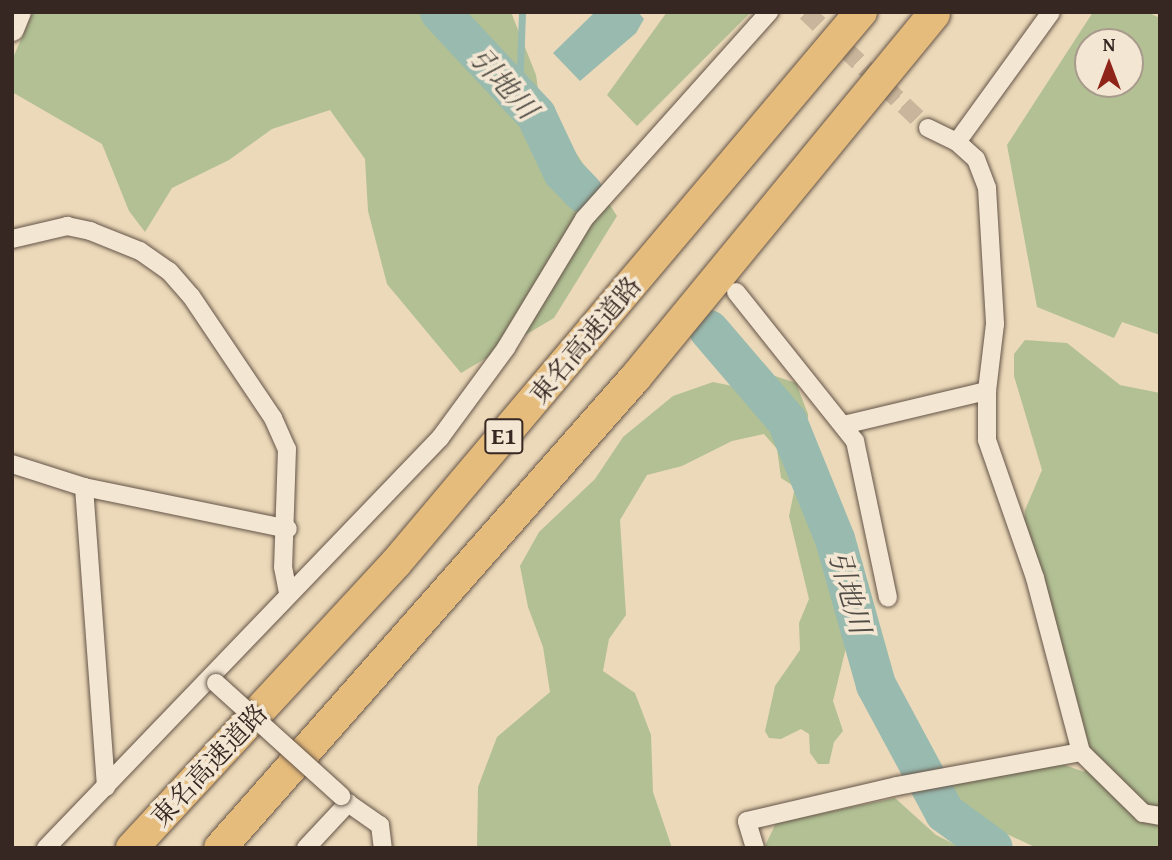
<!DOCTYPE html>
<meta charset="utf-8">
<style>
body{margin:0}
#map{position:relative;width:1172px;height:860px;overflow:hidden;background:#ecd9b9;font-family:"Gentium Book Plus","Noto Serif JP",serif}
div>[style]{position:absolute}
.green>*{inset:0;background:#b2c094}
.water>*{inset:0;background:#99baaf}
.stream>*{height:7px;margin:-3.5px;padding:0 3.5px;transform-origin:3.5px;border-radius:3.5px;background:#99baaf}
.river>*{height:40px;margin:-20px;padding:0 20px;transform-origin:20px;border-radius:20px;background:#99baaf}
.street-tunnel>*{height:18px;margin-top:-9px;transform-origin:0;background:repeating-linear-gradient(90deg,#c8b59b 0 18px,transparent 0 27px)}
.roads{filter:drop-shadow(0 0 2px #645448) drop-shadow(0 0 2px #645448)}
.street>*{height:18px;margin:-9px;padding:0 9px;transform-origin:9px;border-radius:9px;background:#f3e6d2}
.secondary>*{height:24px;margin:-12px;padding:0 12px;transform-origin:12px;border-radius:12px;background:#f3e6d2}
.highway>*{height:32px;margin:-16px;padding:0 16px;transform-origin:16px;border-radius:16px;background:#e6bc7c}
.bridges{filter:drop-shadow(0 0 2px #645448) drop-shadow(0 0 2px #645448)}
.street-bridge>*{height:18px;margin:-9px;padding:0 9px;transform-origin:9px;border-radius:9px;background:#f3e6d2}
span{translate:-50% -50%;white-space:nowrap;text-align:center;line-height:1.15;-webkit-text-stroke:7px #f3e6d2;paint-order:stroke}
.shield-label span{padding:2px 5px;background:#f3e6d2;border:2px solid;border-radius:5px;-webkit-text-stroke-width:0}
.shield-label{font-size:24px;color:#372722;font-weight:700}
.street-label{font-size:26px;color:#372722}
.water-label{font-size:28px;color:#504c45;font-style:italic}
.frame{position:absolute;inset:0;border:14px solid #372722;pointer-events:none}
.north{position:absolute;left:1074px;top:28px;width:70px;height:70px;box-sizing:border-box;background:#f3e6d2;border:2px solid #a89a8c;border-radius:50%;rotate:0deg;font-size:19px;font-weight:700;line-height:28px;text-align:center;color:#372722}
.north::after{content:'';display:block;margin:auto;width:24px;height:32px;background:#8f2418;clip-path:polygon(50% 0,100% 100%,50% 72%,0 100%)}
</style>
<div id="map">
<div class="green">
<i style="clip-path:polygon(33px 12px,511px 12px,536px 75px,539px 96px,617px 216px,554px 318px,461px 373px,387px 284px,368px 211px,365px 159px,330px 110px,272px 129px,229px 160px,172px 188px,145px 232px,129px 211px,102px 144px,12px 92px,12px 60px)"></i>
<i style="clip-path:polygon(667px 12px,751px 12px,637px 126px,607px 95px)"></i>
<i style="clip-path:polygon(evenodd,1093px 12px,1147px 12px,1160px 18px,1160px 335px,1122px 322px,1114px 338px,1037px 307px,1007px 145px,1093px 12px,1130px 42px,1130px 84px,1088px 84px,1088px 42px,1130px 42px)"></i>
<i style="clip-path:polygon(1025px 340px,1067px 343px,1120px 385px,1160px 393px,1160px 848px,1037px 848px,976px 820px,956px 808px,945px 789px,950px 781px,1054px 761px,1084px 772px,1093px 759px,1090px 749px,1074px 737px,1024px 524px,1025px 510px,1042px 470px,1014px 376px,1014px 354px)"></i>
<i style="clip-path:polygon(769px 374px,796px 383px,808px 414px,807px 480px,829px 542px,830px 573px,852px 623px,833px 701px,843px 731px,834px 742px,829px 764px,818px 764px,810px 753px,809px 734px,801px 729px,781px 739px,769px 738px,765px 731px,775px 686px,800px 650px,799px 623px,809px 599px,789px 516px,795px 487px,781px 478px,777px 449px,764px 434px,732px 441px,682px 466px,647px 475px,620px 520px,626px 615px,609px 639px,603px 671px,635px 693px,651px 735px,653px 792px,672px 848px,477px 848px,478px 787px,497px 737px,550px 692px,543px 647px,528px 607px,520px 566px,539px 532px,595px 479px,623px 437px,673px 396px,713px 382px,742px 388px)"></i>
<i style="clip-path:polygon(895px 798px,936px 835px,962px 848px,764px 848px,776px 823px)"></i>
</div>
<div class="water">
<i style="clip-path:polygon(595px 12px,638px 12px,644px 19px,636px 33px,580px 81px,553px 53px)"></i>
</div>
<div class="stream">
<i style="left:519px;top:98px;width:86px;rotate:-88deg"></i>
</div>
<div class="river">
<i style="left:440px;top:12px;width:141px;rotate:47deg"></i>
<i style="left:536px;top:115px;width:63px;rotate:64.7deg"></i>
<i style="left:563px;top:172px;width:29px;rotate:46deg"></i>
<i style="left:709px;top:330px;width:120px;rotate:49.4deg"></i>
<i style="left:787px;top:421px;width:127px;rotate:67.9deg"></i>
<i style="left:835px;top:539px;width:152px;rotate:74.3deg"></i>
<i style="left:876px;top:685px;width:145px;rotate:61.7deg"></i>
<i style="left:945px;top:813px;width:59px;rotate:36.1deg"></i>
</div>
<div class="street-tunnel">
<i style="left:806px;top:12px;width:168px;rotate:43.6deg"></i>
</div>
<div class="roads">
<div class="street">
<i style="left:928px;top:128px;width:32px;rotate:26deg"></i>
<i style="left:957px;top:142px;width:25px;rotate:42deg"></i>
<i style="left:976px;top:159px;width:31px;rotate:69deg"></i>
<i style="left:987px;top:188px;width:136px;rotate:86.6deg"></i>
<i style="left:995px;top:324px;width:67px;rotate:96.8deg"></i>
<i style="left:987px;top:391px;width:49px;rotate:90deg"></i>
<i style="left:987px;top:440px;width:146px;rotate:70.8deg"></i>
<i style="left:1035px;top:578px;width:180px;rotate:75.2deg"></i>
<i style="left:1081px;top:752px;width:87px;rotate:44.5deg"></i>
<i style="left:1143px;top:813px;width:17px;rotate:10deg"></i>
<i style="left:957px;top:142px;width:160px;rotate:-54.1deg"></i>
<i style="left:12px;top:239px;width:57px;rotate:-13.3deg"></i>
<i style="left:67px;top:226px;width:24px;rotate:12deg"></i>
<i style="left:90px;top:231px;width:54px;rotate:21.8deg"></i>
<i style="left:140px;top:251px;width:35px;rotate:35deg"></i>
<i style="left:169px;top:271px;width:33px;rotate:49deg"></i>
<i style="left:191px;top:296px;width:147px;rotate:56.1deg"></i>
<i style="left:273px;top:418px;width:34px;rotate:66deg"></i>
<i style="left:287px;top:449px;width:118px;rotate:91.9deg"></i>
<i style="left:283px;top:567px;width:26px;rotate:79deg"></i>
<i style="left:736px;top:292px;width:191px;rotate:51.4deg"></i>
<i style="left:855px;top:441px;width:160px;rotate:78.1deg"></i>
<i style="left:844px;top:425px;width:147px;rotate:-13.4deg"></i>
<i style="left:12px;top:464px;width:76px;rotate:17.7deg"></i>
<i style="left:84px;top:487px;width:208px;rotate:11.6deg"></i>
<i style="left:84px;top:487px;width:301px;rotate:85.8deg"></i>
<i style="left:46px;top:848px;width:569px;rotate:-46.14deg"></i>
<i style="left:440px;top:438px;width:112px;rotate:-53.7deg"></i>
<i style="left:506px;top:348px;width:151px;rotate:-58.8deg"></i>
<i style="left:584px;top:219px;width:278px;rotate:-48.2deg"></i>
<i style="left:306px;top:848px;width:62px;rotate:-47deg"></i>
<i style="left:348px;top:803px;width:39px;rotate:35deg"></i>
<i style="left:380px;top:825px;width:23px;rotate:83deg"></i>
<i style="left:755px;top:848px;width:28px;rotate:-107deg"></i>
<i style="left:747px;top:821px;width:154px;rotate:-13.1deg"></i>
<i style="left:897px;top:786px;width:187px;rotate:-10.5deg"></i>
</div>
<div class="secondary">
<i style="left:12px;top:29px;width:18px;rotate:-68deg"></i>
</div>
<div class="highway">
<i style="left:132px;top:848px;width:388px;rotate:-47.2deg"></i>
<i style="left:396px;top:563px;width:721px;rotate:-49.84deg"></i>
<i style="left:220px;top:848px;width:627px;rotate:-48.56deg"></i>
<i style="left:635px;top:378px;width:471px;rotate:-50.6deg"></i>
</div>
</div>
<div class="bridges">
<div class="street-bridge">
<i style="left:216px;top:683px;width:169px;rotate:42.1deg"></i>
</div>
</div>
<div class="shield-label">
<span style="left:504px;top:436px">E1</span>
</div>
<div class="street-label">
<span style="left:585px;top:340px;rotate:-50deg">東名高速道路</span>
<span style="left:209px;top:765px;rotate:-47deg">東名高速道路</span>
</div>
<div class="water-label">
<span style="left:504px;top:83px;rotate:48deg">引地川</span>
<span style="left:850px;top:592px;rotate:74deg">引地川</span>
</div>
<div class="frame"></div>
<div class="north">N</div>
</div>
